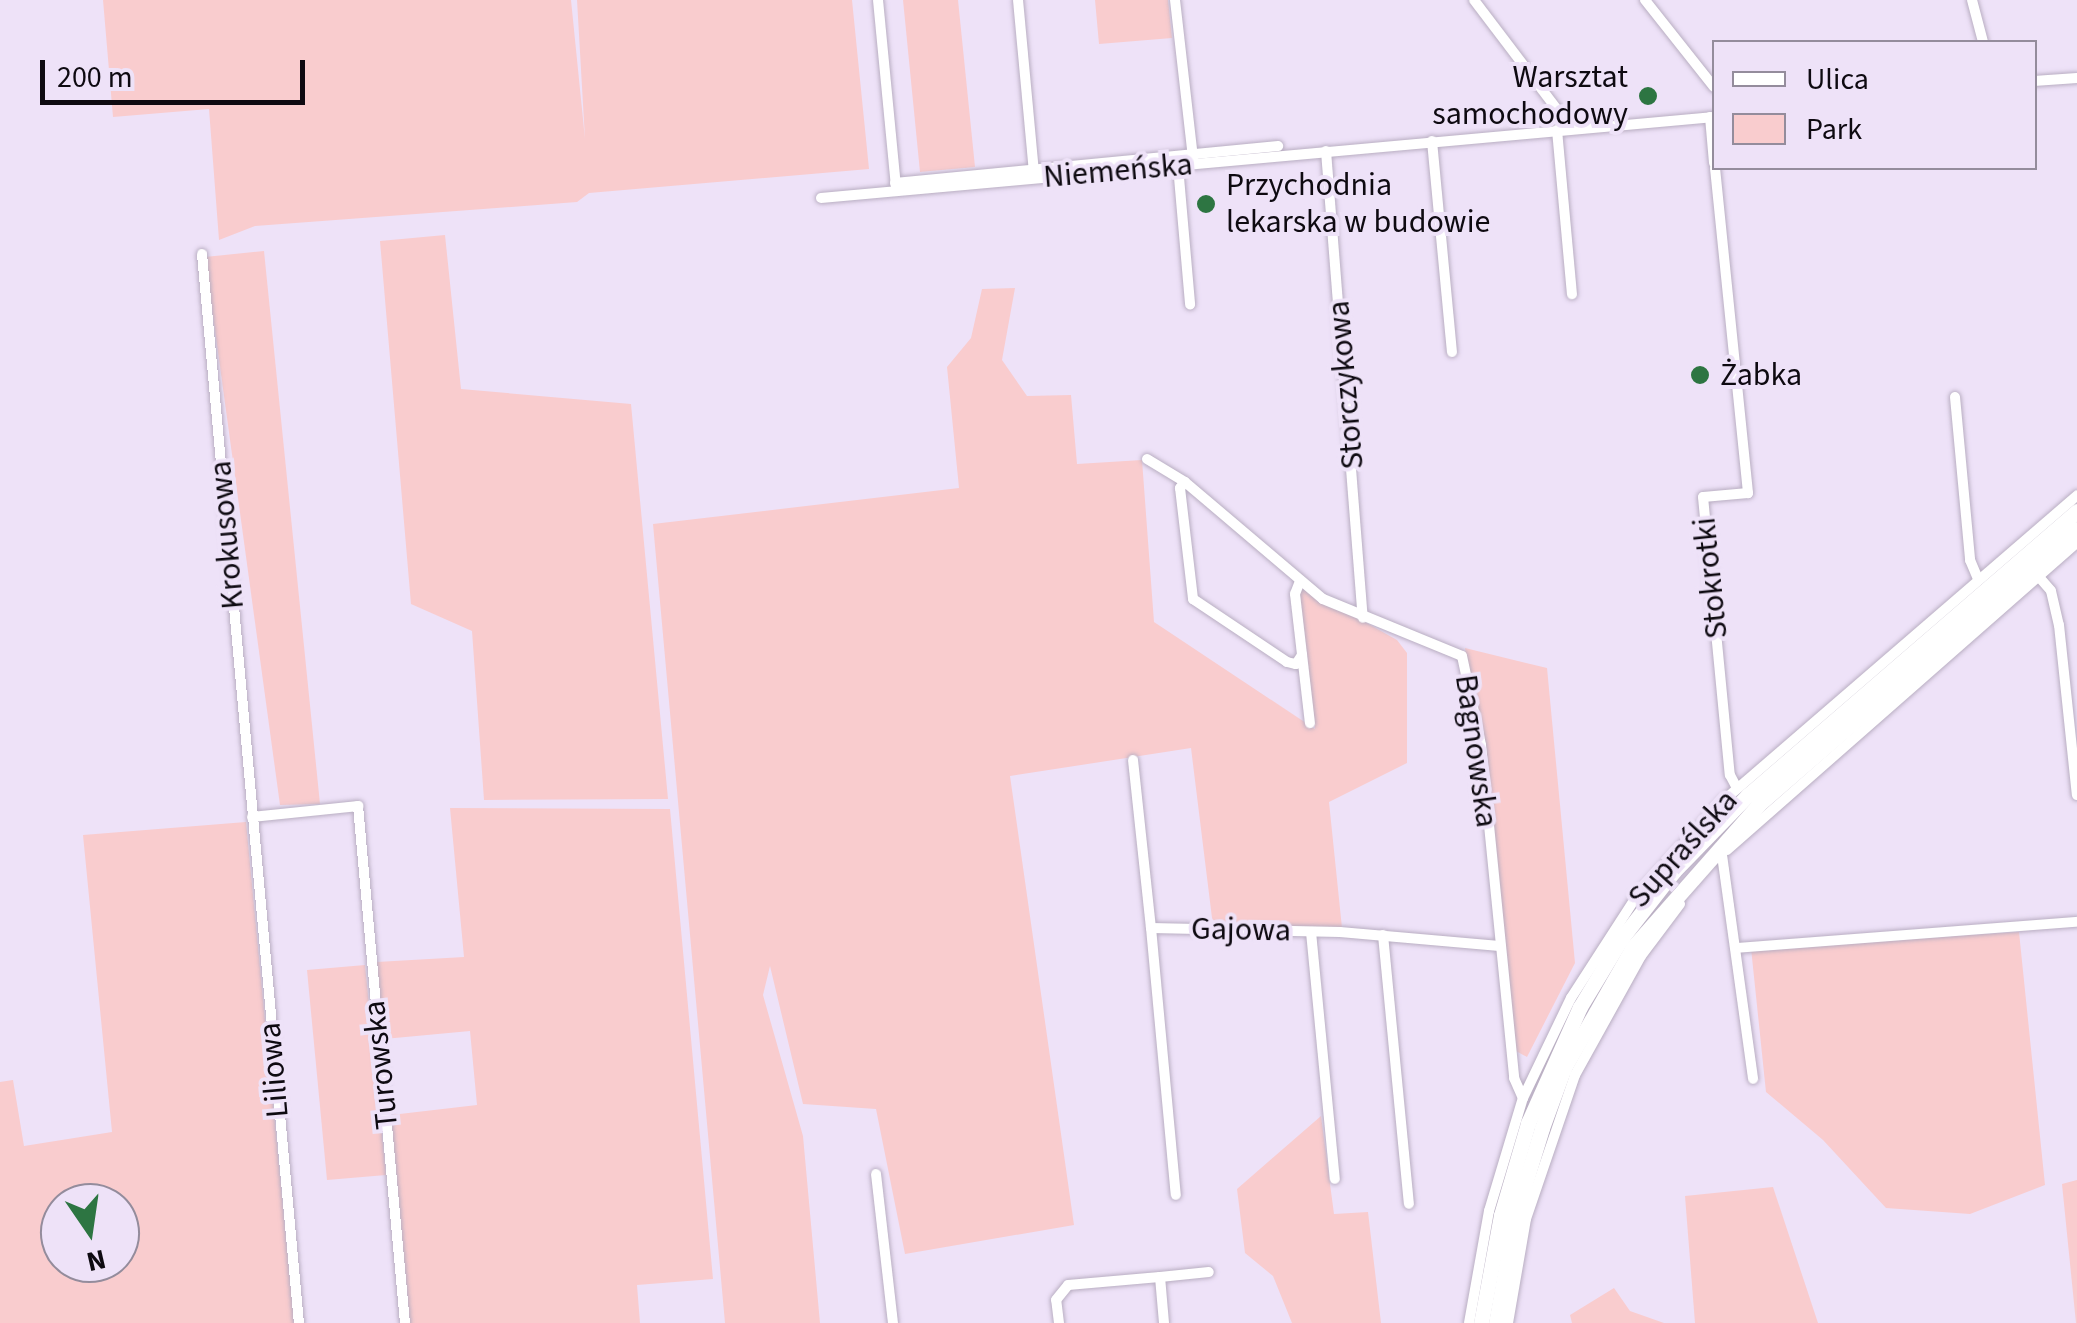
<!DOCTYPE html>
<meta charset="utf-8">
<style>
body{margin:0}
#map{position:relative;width:2077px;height:1323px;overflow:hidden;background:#eee2f8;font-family:"Source Sans 3",sans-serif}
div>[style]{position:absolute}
.green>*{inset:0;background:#f9ccce}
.roads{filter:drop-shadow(0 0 2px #b9aec2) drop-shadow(0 0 2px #b9aec2)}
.minor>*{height:10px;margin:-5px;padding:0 5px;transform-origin:5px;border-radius:5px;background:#fff}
.secondary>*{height:15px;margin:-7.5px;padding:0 7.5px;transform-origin:7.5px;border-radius:7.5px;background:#fff}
.dots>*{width:28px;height:28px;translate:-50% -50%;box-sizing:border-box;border:5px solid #eee2f8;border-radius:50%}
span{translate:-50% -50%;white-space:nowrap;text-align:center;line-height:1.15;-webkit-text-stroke:8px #eee2f8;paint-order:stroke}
.poi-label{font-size:32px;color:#0e0a11}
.right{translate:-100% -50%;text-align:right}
.left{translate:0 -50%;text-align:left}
.street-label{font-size:32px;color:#0e0a11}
.legend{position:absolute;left:1712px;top:40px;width:325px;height:130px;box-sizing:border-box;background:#eee2f8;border:2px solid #948c9c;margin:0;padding:12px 18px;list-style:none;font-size:30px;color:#0e0a11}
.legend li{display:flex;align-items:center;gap:20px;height:50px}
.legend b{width:50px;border:2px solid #948c9c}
.north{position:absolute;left:40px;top:1183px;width:100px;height:100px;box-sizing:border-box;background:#eee2f8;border:2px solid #948c9c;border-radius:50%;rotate:167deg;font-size:28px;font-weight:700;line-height:40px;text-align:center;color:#0e0a11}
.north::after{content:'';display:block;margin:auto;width:35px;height:45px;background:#2d7542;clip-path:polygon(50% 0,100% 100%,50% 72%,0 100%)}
.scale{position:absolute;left:40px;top:60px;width:265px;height:45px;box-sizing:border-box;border:5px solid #0e0a11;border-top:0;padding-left:12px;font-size:30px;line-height:35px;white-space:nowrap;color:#0e0a11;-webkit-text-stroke:8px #eee2f8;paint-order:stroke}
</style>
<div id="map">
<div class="green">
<i style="clip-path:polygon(103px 0,571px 0,585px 139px,577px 0,852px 0,869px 169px,589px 193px,577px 202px,255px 226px,219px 240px,209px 109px,113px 117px)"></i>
<i style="clip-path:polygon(903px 0,958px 0,975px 167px,920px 172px)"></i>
<i style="clip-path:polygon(1095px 0,1168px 0,1172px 38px,1099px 44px)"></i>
<i style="clip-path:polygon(445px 235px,461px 389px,631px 404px,668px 799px,484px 800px,472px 631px,411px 604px,380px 241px)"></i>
<i style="clip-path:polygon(264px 251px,320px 804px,280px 805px,205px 257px)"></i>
<i style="clip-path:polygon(1015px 288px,1002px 360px,1027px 396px,1071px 395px,1077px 464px,1142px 460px,1154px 622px,1315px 729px,1299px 585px,1397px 640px,1407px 653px,1407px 763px,1329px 802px,1342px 928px,1213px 926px,1191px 748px,1010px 776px,1074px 1225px,905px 1254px,876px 1109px,803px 1104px,770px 966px,763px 995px,803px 1136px,820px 1323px,725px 1323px,653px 524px,959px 488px,947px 367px,971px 338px,982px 289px)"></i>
<i style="clip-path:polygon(1465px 648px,1547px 668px,1575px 963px,1527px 1057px,1516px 1051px)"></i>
<i style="clip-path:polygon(450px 808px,670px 809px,713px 1279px,637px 1285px,640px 1323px,410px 1323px,391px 1115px,477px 1105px,470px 1031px,384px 1039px,377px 962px,464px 957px)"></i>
<i style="clip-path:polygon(evenodd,246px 822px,294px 1323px,0 1323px,0 1082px,13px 1080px,24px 1146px,112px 1132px,83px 835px,246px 822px,60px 1203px,120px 1203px,120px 1263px,60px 1263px,60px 1203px)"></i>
<i style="clip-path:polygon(2019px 932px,2045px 1185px,1970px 1214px,1886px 1208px,1823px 1140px,1766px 1092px,1751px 948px)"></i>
<i style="clip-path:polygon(365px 965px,386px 1175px,327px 1180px,307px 970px)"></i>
<i style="clip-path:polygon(1321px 1116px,1334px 1214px,1368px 1212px,1381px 1323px,1292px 1323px,1273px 1276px,1245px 1253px,1237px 1189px)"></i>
<i style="clip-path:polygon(2077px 1180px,2077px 1323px,2076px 1323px,2062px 1184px)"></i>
<i style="clip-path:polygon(1773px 1187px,1818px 1323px,1695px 1323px,1685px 1196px)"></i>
<i style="clip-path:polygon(1614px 1288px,1630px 1311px,1664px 1323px,1572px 1323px,1570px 1315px)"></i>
</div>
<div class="roads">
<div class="minor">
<i style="left:878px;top:0;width:189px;rotate:84.5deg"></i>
<i style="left:1018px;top:0;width:174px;rotate:84.7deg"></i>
<i style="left:1175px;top:0;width:159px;rotate:83.5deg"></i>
<i style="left:1474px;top:0;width:162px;rotate:52.8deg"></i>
<i style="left:1645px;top:0;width:111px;rotate:51.6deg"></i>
<i style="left:1972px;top:0;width:43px;rotate:75.3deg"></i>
<i style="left:2034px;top:81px;width:43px;rotate:-4deg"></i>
<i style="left:1710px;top:117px;width:46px;rotate:85deg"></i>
<i style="left:1557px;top:130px;width:165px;rotate:84.8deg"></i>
<i style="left:1432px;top:141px;width:212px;rotate:84.6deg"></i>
<i style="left:1326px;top:151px;width:468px;rotate:85.5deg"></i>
<i style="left:1178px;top:166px;width:139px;rotate:85deg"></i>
<i style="left:1715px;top:168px;width:327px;rotate:84.2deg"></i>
<i style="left:1748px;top:493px;width:45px;rotate:174.9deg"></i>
<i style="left:1703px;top:497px;width:279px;rotate:84.5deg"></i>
<i style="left:1730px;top:775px;width:15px;rotate:62deg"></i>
<i style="left:895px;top:183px;width:385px;rotate:-5.5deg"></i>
<i style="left:821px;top:198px;width:897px;rotate:-5.18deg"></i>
<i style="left:202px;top:254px;width:1073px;rotate:84.82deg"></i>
<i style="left:1955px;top:397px;width:164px;rotate:84.7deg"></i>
<i style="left:1970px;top:560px;width:21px;rotate:67deg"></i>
<i style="left:1147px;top:459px;width:44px;rotate:31.2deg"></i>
<i style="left:1185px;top:482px;width:181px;rotate:40.3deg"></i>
<i style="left:1323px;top:599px;width:150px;rotate:22.3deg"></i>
<i style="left:1462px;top:656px;width:91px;rotate:77.9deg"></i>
<i style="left:1481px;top:745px;width:335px;rotate:84.3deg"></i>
<i style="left:1514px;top:1078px;width:22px;rotate:66deg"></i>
<i style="left:1185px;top:482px;width:8px;rotate:130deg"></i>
<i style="left:1180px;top:488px;width:112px;rotate:83.3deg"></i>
<i style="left:1193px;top:599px;width:113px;rotate:33.8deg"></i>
<i style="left:1287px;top:662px;width:9px;rotate:13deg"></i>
<i style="left:1296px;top:664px;width:11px;rotate:-56deg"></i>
<i style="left:2039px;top:577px;width:18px;rotate:49deg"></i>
<i style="left:2051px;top:591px;width:35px;rotate:77deg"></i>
<i style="left:2059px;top:625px;width:171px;rotate:84deg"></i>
<i style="left:1300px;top:581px;width:14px;rotate:111deg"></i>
<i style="left:1295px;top:594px;width:130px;rotate:83.4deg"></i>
<i style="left:1133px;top:760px;width:169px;rotate:83.9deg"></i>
<i style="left:1151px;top:928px;width:189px;rotate:1.2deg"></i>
<i style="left:1340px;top:932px;width:160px;rotate:5deg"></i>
<i style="left:252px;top:817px;width:107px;rotate:-5.9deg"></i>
<i style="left:358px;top:806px;width:519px;rotate:84.81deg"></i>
<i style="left:1727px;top:850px;width:466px;rotate:-41.3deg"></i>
<i style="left:1722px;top:855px;width:226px;rotate:82.1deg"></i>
<i style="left:1151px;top:928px;width:268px;rotate:84.7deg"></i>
<i style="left:1311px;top:932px;width:248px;rotate:84.5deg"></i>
<i style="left:1383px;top:935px;width:270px;rotate:84.5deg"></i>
<i style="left:1736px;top:948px;width:342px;rotate:-4.4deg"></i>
<i style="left:876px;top:1174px;width:150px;rotate:83.5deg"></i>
<i style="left:1160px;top:1277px;width:49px;rotate:-5.8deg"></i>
<i style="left:1059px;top:1323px;width:23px;rotate:-97deg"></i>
<i style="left:1056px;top:1300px;width:19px;rotate:-51deg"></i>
<i style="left:1068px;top:1285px;width:92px;rotate:-5deg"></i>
<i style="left:1160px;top:1277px;width:46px;rotate:85deg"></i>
<i style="left:1469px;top:1323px;width:114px;rotate:-79.9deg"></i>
<i style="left:1489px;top:1211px;width:118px;rotate:-73.3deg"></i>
<i style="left:1523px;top:1098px;width:111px;rotate:-64.4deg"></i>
<i style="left:1571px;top:998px;width:120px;rotate:-57.2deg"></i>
<i style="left:1636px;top:897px;width:130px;rotate:-47.8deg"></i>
<i style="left:1723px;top:801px;width:468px;rotate:-40.8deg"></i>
<i style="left:1508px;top:1323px;width:106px;rotate:-80.2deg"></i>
<i style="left:1526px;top:1219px;width:152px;rotate:-71.2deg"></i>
<i style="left:1575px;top:1075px;width:136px;rotate:-61deg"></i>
<i style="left:1641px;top:956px;width:65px;rotate:-53.1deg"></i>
</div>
<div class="secondary">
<i style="left:1481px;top:1323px;width:110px;rotate:-79.5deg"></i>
<i style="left:1501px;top:1215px;width:96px;rotate:-73.6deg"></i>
<i style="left:1528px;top:1123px;width:127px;rotate:-65.9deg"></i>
<i style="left:1580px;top:1007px;width:79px;rotate:-58.9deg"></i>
<i style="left:1621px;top:939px;width:86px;rotate:-52.1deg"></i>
<i style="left:1674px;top:871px;width:106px;rotate:-45.8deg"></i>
<i style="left:1748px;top:795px;width:435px;rotate:-40.8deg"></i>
<i style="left:1496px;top:1323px;width:109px;rotate:-79.9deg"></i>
<i style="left:1515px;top:1216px;width:92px;rotate:-72.9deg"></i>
<i style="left:1542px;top:1128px;width:64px;rotate:-69.9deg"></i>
<i style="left:1564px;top:1068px;width:139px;rotate:-60.3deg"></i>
<i style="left:1633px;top:947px;width:189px;rotate:-48.6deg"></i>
<i style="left:1758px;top:805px;width:422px;rotate:-40.9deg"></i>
</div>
</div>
<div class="dots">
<i style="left:1648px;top:96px;background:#2d7542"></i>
<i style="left:1206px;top:204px;background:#2d7542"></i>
<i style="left:1700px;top:375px;background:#2d7542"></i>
</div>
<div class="poi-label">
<span class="right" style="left:1628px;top:96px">Warsztat<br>samochodowy</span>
<span class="left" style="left:1226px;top:204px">Przychodnia<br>lekarska w budowie</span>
<span class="left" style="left:1720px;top:375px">Żabka</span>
</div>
<div class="street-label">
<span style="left:1118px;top:171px;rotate:-5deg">Niemeńska</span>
<span style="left:1346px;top:385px;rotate:-95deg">Storczykowa</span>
<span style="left:227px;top:535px;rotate:-95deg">Krokusowa</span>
<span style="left:1711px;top:578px;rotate:-96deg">Stokrotki</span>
<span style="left:1476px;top:751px;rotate:82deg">Bagnowska</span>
<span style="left:1683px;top:849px;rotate:-48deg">Supraślska</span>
<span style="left:1241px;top:930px;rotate:1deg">Gajowa</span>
<span style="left:381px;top:1065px;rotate:-96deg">Turowska</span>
<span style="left:274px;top:1070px;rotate:-95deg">Liliowa</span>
</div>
<ul class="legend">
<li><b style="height:12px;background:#fff"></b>Ulica</li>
<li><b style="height:28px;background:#f9ccce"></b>Park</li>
</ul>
<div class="north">N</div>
<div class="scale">200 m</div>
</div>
